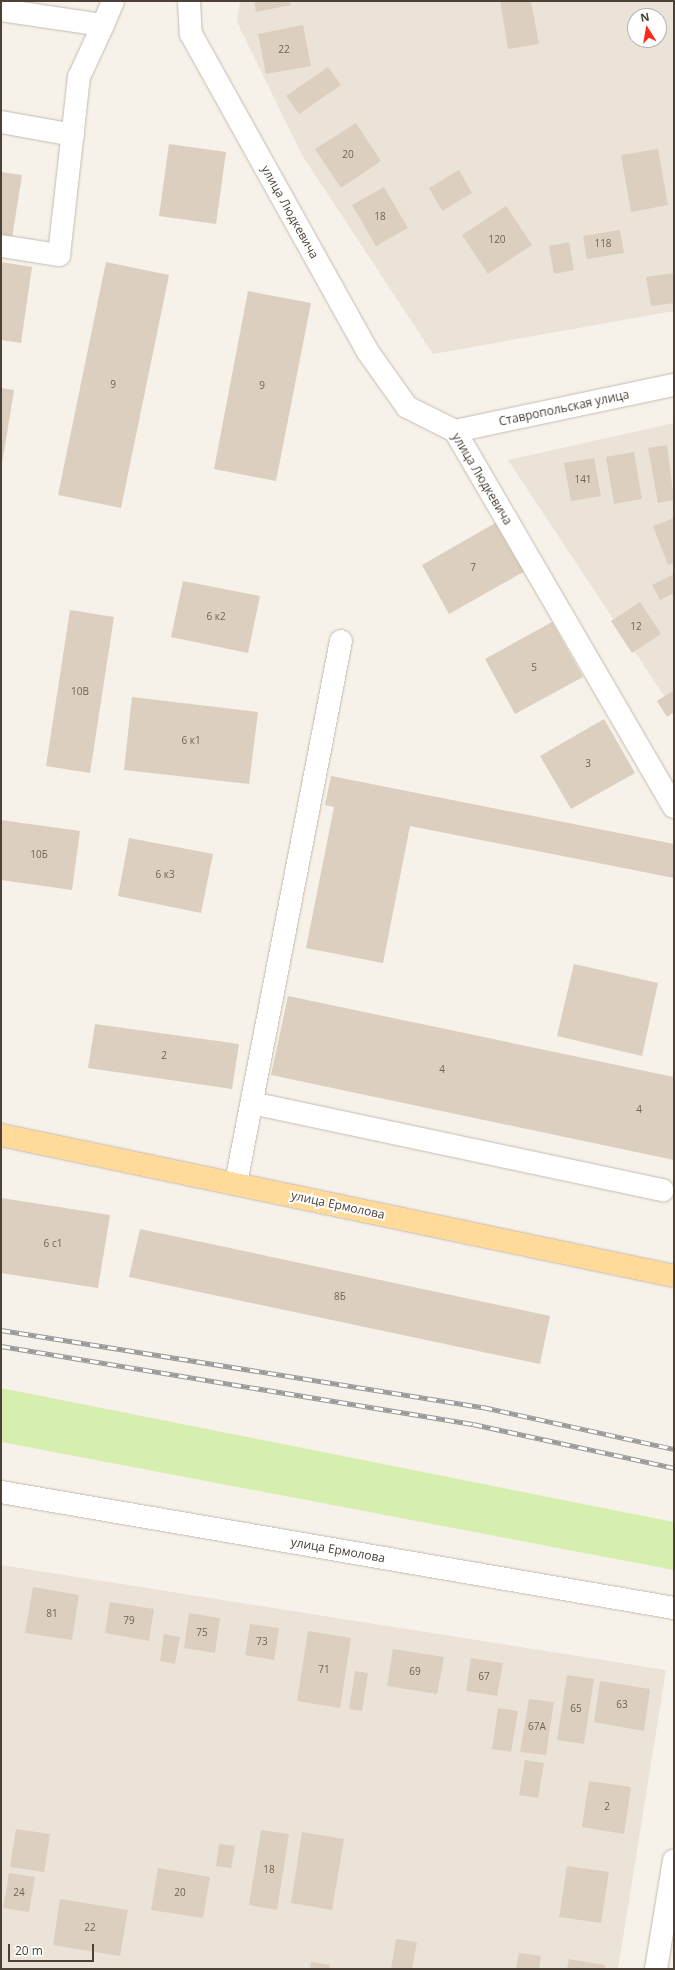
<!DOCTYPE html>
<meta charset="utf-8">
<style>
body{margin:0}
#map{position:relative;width:675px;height:1970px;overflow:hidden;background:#f6f1e9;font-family:"Open Sans",sans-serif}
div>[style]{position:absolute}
.residential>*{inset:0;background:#ebe3d7}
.green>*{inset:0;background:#d7efae}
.building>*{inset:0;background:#dccfc0}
.roads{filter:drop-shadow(0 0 1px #c6bbad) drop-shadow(0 0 1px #c6bbad)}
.minor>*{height:22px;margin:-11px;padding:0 11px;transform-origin:11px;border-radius:11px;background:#fff}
.major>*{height:22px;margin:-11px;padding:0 11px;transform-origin:11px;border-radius:11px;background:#ffda99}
.rail>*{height:4.5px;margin-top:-2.25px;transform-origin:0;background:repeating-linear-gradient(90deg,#fff 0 9px,#999 0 18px);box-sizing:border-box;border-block:1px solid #999}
span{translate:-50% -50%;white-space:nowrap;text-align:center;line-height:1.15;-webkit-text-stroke:4px #fff;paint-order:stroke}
.number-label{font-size:10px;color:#6f6458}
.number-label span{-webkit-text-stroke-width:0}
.street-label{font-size:12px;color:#4b4136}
.frame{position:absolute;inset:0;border:2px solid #4b4136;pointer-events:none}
.north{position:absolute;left:627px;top:8px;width:40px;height:40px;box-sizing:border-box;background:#fff;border:1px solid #b7b3af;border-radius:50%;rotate:349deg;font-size:11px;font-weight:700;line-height:16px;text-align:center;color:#4b4136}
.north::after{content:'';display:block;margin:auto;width:14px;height:18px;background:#ff2717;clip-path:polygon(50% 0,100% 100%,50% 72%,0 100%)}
.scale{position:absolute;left:8px;top:1944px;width:86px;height:18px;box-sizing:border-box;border:2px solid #4b4136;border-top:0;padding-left:5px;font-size:12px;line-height:14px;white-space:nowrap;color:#4b4136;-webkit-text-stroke:3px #fff;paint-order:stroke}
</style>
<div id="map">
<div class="residential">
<i style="clip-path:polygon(evenodd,240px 1px,674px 1px,674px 311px,433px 354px,302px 155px,237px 22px,240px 1px,635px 16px,659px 16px,659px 40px,635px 40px,635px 16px)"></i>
<i style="clip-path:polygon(674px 423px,674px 711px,508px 460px)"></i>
<i style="clip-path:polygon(1px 1565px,666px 1670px,618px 1969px,1px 1969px)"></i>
</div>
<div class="green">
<i style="clip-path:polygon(1px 1388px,674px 1522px,674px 1570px,1px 1442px)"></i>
</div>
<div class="building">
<i style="clip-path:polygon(254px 1px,290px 1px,291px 5px,256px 12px)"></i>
<i style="clip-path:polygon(500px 1px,531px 1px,539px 44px,508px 49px)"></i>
<i style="clip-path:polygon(303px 25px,311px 66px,266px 74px,258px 34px)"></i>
<i style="clip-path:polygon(328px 67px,341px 85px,299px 114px,286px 96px)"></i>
<i style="clip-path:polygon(356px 123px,381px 161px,341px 188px,315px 149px)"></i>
<i style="clip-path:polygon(169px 144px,226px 152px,216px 224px,159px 216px)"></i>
<i style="clip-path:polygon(658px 149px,668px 205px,631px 212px,621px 155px)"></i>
<i style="clip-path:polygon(459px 170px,472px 193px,442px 211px,429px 188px)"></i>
<i style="clip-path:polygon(1px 172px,22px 175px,12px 238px,1px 236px)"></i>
<i style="clip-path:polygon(384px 187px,408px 228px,376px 246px,352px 205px)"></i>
<i style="clip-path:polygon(506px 206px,532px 245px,488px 274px,462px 235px)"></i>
<i style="clip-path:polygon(620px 230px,624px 253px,587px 259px,583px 236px)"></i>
<i style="clip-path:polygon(569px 242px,574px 270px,554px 274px,549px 246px)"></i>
<i style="clip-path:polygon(1px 262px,32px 267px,21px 343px,1px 340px)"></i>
<i style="clip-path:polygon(106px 262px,169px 275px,121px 508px,58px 495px)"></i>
<i style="clip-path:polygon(674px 273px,674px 303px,651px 306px,646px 277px)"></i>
<i style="clip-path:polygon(248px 291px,311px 303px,276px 481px,214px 469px)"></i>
<i style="clip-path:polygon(1px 388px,14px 390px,2px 464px,1px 464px)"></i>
<i style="clip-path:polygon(667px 445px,674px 500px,658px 503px,648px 448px)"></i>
<i style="clip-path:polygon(634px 452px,642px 499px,614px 504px,606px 457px)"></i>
<i style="clip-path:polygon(594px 458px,601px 496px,571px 501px,564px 463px)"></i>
<i style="clip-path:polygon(674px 518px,674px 563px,668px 565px,653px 526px)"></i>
<i style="clip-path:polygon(497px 522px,525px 571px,449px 614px,422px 565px)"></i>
<i style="clip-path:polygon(674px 574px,674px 593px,660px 600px,652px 585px)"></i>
<i style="clip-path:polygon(183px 581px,260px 596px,248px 653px,171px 637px)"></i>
<i style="clip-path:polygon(640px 602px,661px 634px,632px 653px,611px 621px)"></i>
<i style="clip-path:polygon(70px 610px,114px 617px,90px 773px,46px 766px)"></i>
<i style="clip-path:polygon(552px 622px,583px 677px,515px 714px,485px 659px)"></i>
<i style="clip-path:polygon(674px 690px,674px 712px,667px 717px,657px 701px)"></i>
<i style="clip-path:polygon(132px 697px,258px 712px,249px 784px,124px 770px)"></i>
<i style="clip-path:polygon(604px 719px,635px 773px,571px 809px,540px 756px)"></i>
<i style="clip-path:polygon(331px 776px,674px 844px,674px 878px,410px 826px,383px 963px,306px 948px,334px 807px,325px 805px)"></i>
<i style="clip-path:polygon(1px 820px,80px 831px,72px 890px,1px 880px)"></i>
<i style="clip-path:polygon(129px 838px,213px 854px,201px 913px,118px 896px)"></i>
<i style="clip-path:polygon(574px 964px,658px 983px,642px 1056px,557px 1036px)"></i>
<i style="clip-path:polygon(288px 996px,674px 1077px,674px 1160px,271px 1075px)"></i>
<i style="clip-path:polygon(95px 1024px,239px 1044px,232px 1089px,88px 1068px)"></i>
<i style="clip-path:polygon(1px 1198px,110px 1215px,98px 1288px,1px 1273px)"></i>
<i style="clip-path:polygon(140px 1229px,550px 1316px,540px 1364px,129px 1277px)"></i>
<i style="clip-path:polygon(33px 1587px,79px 1595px,72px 1640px,25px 1633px)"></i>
<i style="clip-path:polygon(110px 1602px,154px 1609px,149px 1641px,105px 1633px)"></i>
<i style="clip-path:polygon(189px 1613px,220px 1618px,215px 1653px,184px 1648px)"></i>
<i style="clip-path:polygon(250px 1624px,279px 1628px,274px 1660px,245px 1655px)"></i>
<i style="clip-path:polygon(308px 1631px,351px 1638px,340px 1708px,297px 1701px)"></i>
<i style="clip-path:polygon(164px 1634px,180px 1637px,175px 1664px,160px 1661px)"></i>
<i style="clip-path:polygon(393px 1649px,444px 1657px,437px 1694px,387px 1686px)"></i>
<i style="clip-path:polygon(471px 1658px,503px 1663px,497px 1696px,466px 1691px)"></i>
<i style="clip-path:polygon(355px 1671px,368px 1673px,362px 1711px,349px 1709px)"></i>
<i style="clip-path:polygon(567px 1675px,594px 1679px,584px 1744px,557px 1740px)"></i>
<i style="clip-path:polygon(600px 1681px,650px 1689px,644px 1731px,594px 1722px)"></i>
<i style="clip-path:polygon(529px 1699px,554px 1702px,546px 1755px,520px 1752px)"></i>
<i style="clip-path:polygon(498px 1708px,518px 1711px,511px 1752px,492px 1749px)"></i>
<i style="clip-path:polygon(525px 1760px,544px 1763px,538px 1798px,519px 1795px)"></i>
<i style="clip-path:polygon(589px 1781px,631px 1787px,624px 1834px,582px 1827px)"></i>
<i style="clip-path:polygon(16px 1829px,50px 1834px,44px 1872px,10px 1867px)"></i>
<i style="clip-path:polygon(261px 1830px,289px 1834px,277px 1910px,249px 1905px)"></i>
<i style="clip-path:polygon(302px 1832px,344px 1839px,332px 1910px,291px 1903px)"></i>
<i style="clip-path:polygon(219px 1844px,235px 1846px,231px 1868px,216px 1866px)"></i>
<i style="clip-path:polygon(567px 1866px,609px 1872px,601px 1923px,559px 1917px)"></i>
<i style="clip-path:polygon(158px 1868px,210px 1877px,203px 1918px,151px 1910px)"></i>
<i style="clip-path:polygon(9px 1873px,35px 1877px,29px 1912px,3px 1908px)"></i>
<i style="clip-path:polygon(60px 1899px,128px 1910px,120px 1956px,53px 1945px)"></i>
<i style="clip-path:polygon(396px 1939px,417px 1942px,412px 1969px,391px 1969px)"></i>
<i style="clip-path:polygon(519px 1953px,541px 1956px,539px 1969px,516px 1969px)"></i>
<i style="clip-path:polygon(569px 1959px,605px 1965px,605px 1969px,567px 1969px)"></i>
<i style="clip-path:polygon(311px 1962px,330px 1965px,329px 1969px,310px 1969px)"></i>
</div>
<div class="roads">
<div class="minor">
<i style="left:189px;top:1px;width:33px;rotate:87deg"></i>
<i style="left:191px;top:34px;width:364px;rotate:60.9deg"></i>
<i style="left:368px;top:352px;width:67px;rotate:54.7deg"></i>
<i style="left:407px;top:407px;width:54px;rotate:26.6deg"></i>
<i style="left:455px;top:431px;width:435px;rotate:59.8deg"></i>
<i style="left:1px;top:10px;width:103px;rotate:8.4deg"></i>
<i style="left:103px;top:25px;width:26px;rotate:-67deg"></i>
<i style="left:1px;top:122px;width:73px;rotate:10.2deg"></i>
<i style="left:1px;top:246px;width:59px;rotate:8.8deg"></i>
<i style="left:59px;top:255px;width:179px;rotate:-83.6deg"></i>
<i style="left:79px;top:77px;width:57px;rotate:-65.2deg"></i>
<i style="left:455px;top:431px;width:224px;rotate:-11.9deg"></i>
<i style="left:252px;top:1103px;width:420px;rotate:12deg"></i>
<i style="left:236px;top:1183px;width:552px;rotate:-79.04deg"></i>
<i style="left:1px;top:1492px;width:683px;rotate:9.78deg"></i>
<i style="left:656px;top:1969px;width:110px;rotate:-80.6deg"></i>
</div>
<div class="major">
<i style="left:1px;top:1135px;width:688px;rotate:11.83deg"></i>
</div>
</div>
<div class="rail">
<i style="left:1px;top:1330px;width:488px;rotate:9.1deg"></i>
<i style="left:483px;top:1407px;width:196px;rotate:12.4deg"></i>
<i style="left:1px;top:1346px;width:478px;rotate:9.4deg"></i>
<i style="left:473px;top:1424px;width:206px;rotate:12.3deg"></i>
</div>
<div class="number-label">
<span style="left:284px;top:50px">22</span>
<span style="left:348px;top:155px">20</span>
<span style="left:380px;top:217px">18</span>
<span style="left:497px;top:240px">120</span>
<span style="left:603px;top:244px">118</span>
<span style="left:113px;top:385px">9</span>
<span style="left:262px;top:386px">9</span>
<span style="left:583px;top:480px">141</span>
<span style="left:473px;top:568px">7</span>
<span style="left:216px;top:617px">6 к2</span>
<span style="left:636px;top:627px">12</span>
<span style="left:534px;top:668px">5</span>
<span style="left:80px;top:692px">10В</span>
<span style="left:191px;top:741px">6 к1</span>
<span style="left:588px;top:764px">3</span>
<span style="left:39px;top:855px">10Б</span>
<span style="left:165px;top:875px">6 к3</span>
<span style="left:164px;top:1056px">2</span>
<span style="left:442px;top:1070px">4</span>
<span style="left:639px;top:1110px">4</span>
<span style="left:53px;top:1244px">6 с1</span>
<span style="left:340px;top:1297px">8Б</span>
<span style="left:52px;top:1614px">81</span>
<span style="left:129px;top:1621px">79</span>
<span style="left:202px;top:1633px">75</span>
<span style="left:262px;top:1642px">73</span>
<span style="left:324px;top:1670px">71</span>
<span style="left:415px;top:1672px">69</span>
<span style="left:484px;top:1677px">67</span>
<span style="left:622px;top:1705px">63</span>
<span style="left:576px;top:1709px">65</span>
<span style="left:537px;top:1727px">67А</span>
<span style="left:607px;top:1807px">2</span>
<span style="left:269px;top:1870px">18</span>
<span style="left:19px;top:1893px">24</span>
<span style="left:180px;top:1893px">20</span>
<span style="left:90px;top:1928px">22</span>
</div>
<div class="street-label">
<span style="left:290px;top:212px;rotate:61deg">улица Людкевича</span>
<span style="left:564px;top:408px;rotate:-12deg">Ставропольская улица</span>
<span style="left:482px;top:479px;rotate:59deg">улица Людкевича</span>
<span style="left:338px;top:1205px;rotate:12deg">улица Ермолова</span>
<span style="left:338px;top:1550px;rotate:10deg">улица Ермолова</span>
</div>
<div class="frame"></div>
<div class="north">N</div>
<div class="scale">20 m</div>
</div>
